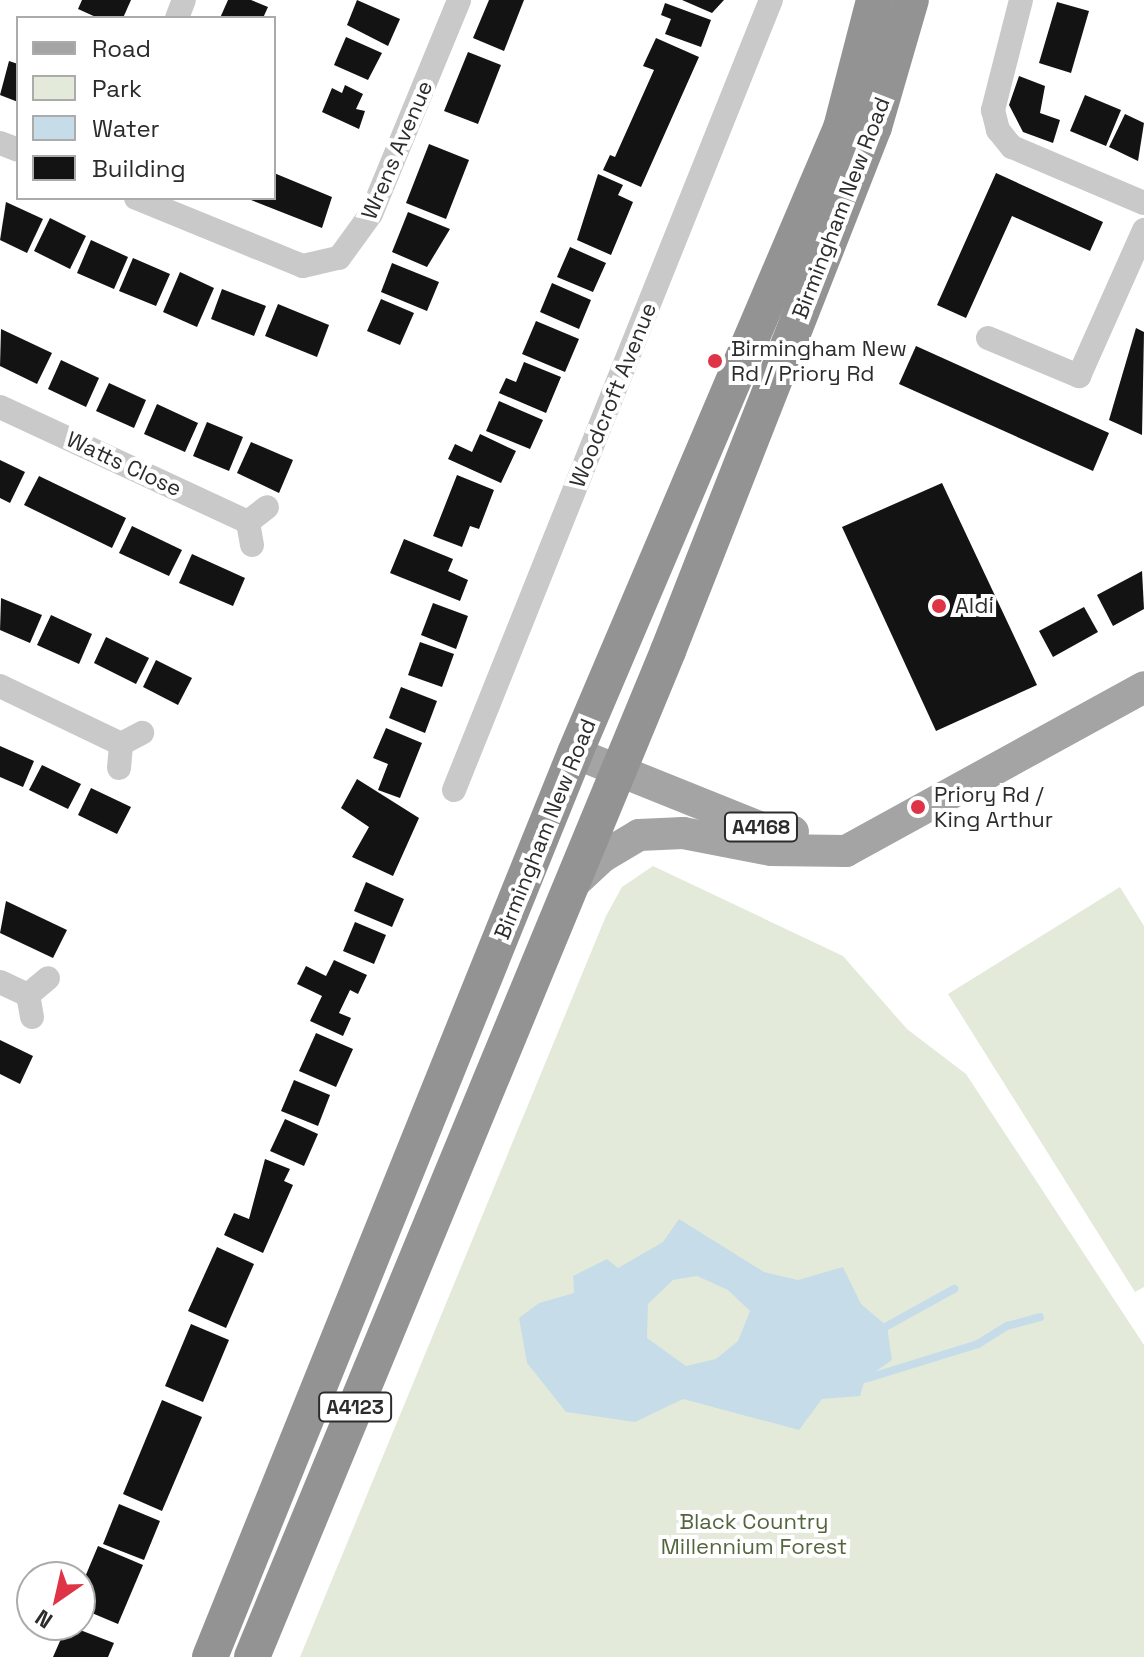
<!DOCTYPE html>
<style>
body{margin:0}
#map{position:relative;width:1144px;height:1657px;overflow:hidden;background:#fff;font-family:"Space Grotesk",sans-serif}
div>[style]{position:absolute}
.green>*{inset:0;background:#e3eada}
.water>*{inset:0;background:#c6dde9}
.stream>*{height:8px;margin:-4px;padding:0 4px;transform-origin:4px;border-radius:4px;background:#c6dde9}
.building>*{inset:0;background:#131313}
.minor>*{height:24px;margin:-12px;padding:0 12px;transform-origin:12px;border-radius:12px;background:#c9c9c9}
.major>*{height:32px;margin:-16px;padding:0 16px;transform-origin:16px;border-radius:16px;background:#a4a4a4}
.highway>*{height:36px;margin:-18px;padding:0 18px;transform-origin:18px;border-radius:18px;background:#939393}
.dots>*{width:22px;height:22px;translate:-50% -50%;box-sizing:border-box;border:4px solid #fff;border-radius:50%}
span{translate:-50% -50%;white-space:nowrap;text-align:center;line-height:1.15;-webkit-text-stroke:8px #fff;paint-order:stroke}
.shield-label span{padding:2px 6px;background:#fff;border:2px solid;border-radius:6px;-webkit-text-stroke-width:0}
.shield-label{font-size:20px;color:#2c2c2c;font-weight:700}
.street-label{font-size:22px;color:#2c2c2c}
.poi-label{font-size:22px;color:#2c2c2c}
.left{translate:0 -50%;text-align:left}
.park-label{font-size:22px;color:#51663c}
.legend{position:absolute;left:16px;top:16px;width:260px;height:184px;box-sizing:border-box;background:#fff;border:2px solid #ababab;margin:0;padding:10px 14px;list-style:none;font-size:24px;color:#2c2c2c}
.legend li{display:flex;align-items:center;gap:16px;height:40px}
.legend b{width:40px;border:2px solid #ababab}
.north{position:absolute;left:16px;top:1561px;width:80px;height:80px;box-sizing:border-box;background:#fff;border:2px solid #ababab;border-radius:50%;rotate:214deg;font-size:22px;font-weight:700;line-height:32px;text-align:center;color:#2c2c2c}
.north::after{content:'';display:block;margin:auto;width:28px;height:36px;background:#df3346;clip-path:polygon(50% 0,100% 100%,50% 72%,0 100%)}
</style>
<div id="map">
<div class="green">
<i style="clip-path:polygon(653px 866px,843px 956px,907px 1029px,966px 1074px,1144px 1345px,1144px 1657px,300px 1657px,606px 916px,622px 887px)"></i>
<i style="clip-path:polygon(1120px 887px,1144px 926px,1144px 1287px,1135px 1292px,948px 994px)"></i>
</div>
<div class="water">
<i style="clip-path:polygon(evenodd,679px 1219px,764px 1272px,798px 1280px,843px 1267px,861px 1304px,887px 1326px,892px 1360px,865px 1379px,860px 1396px,822px 1399px,799px 1430px,683px 1399px,635px 1422px,566px 1412px,527px 1363px,519px 1318px,539px 1303px,574px 1293px,573px 1276px,607px 1259px,618px 1268px,663px 1242px,679px 1219px,697px 1276px,728px 1290px,750px 1311px,738px 1341px,716px 1359px,686px 1366px,647px 1338px,648px 1304px,673px 1280px,697px 1276px)"></i>
</div>
<div class="stream">
<i style="left:887px;top:1326px;width:77px;rotate:-28.9deg"></i>
<i style="left:865px;top:1379px;width:118px;rotate:-17.2deg"></i>
<i style="left:978px;top:1344px;width:34px;rotate:-32deg"></i>
<i style="left:1007px;top:1326px;width:34px;rotate:-15deg"></i>
</div>
<div class="building">
<i style="clip-path:polygon(82px 0,131px 0,123px 18px,98px 18px,78px 9px)"></i>
<i style="clip-path:polygon(228px 0,251px 0,268px 7px,263px 18px,220px 18px)"></i>
<i style="clip-path:polygon(357px 0,400px 19px,388px 46px,347px 25px)"></i>
<i style="clip-path:polygon(489px 0,524px 0,504px 51px,473px 38px)"></i>
<i style="clip-path:polygon(682px 0,724px 0,712px 13px)"></i>
<i style="clip-path:polygon(1057px 2px,1089px 11px,1071px 73px,1039px 63px)"></i>
<i style="clip-path:polygon(665px 3px,711px 20px,701px 47px,665px 34px,671px 19px,661px 15px)"></i>
<i style="clip-path:polygon(346px 37px,382px 53px,368px 80px,334px 65px)"></i>
<i style="clip-path:polygon(656px 38px,699px 57px,641px 187px,603px 170px,610px 155px,615px 157px,654px 70px,643px 66px)"></i>
<i style="clip-path:polygon(468px 52px,501px 65px,478px 124px,444px 111px)"></i>
<i style="clip-path:polygon(9px 61px,18px 64px,18px 102px,0 95px)"></i>
<i style="clip-path:polygon(1019px 76px,1045px 86px,1040px 113px,1060px 120px,1053px 143px,1023px 132px,1009px 105px)"></i>
<i style="clip-path:polygon(345px 85px,363px 94px,356px 109px,365px 111px,359px 129px,322px 112px,332px 88px,342px 93px)"></i>
<i style="clip-path:polygon(1085px 95px,1121px 110px,1106px 146px,1070px 131px)"></i>
<i style="clip-path:polygon(1125px 114px,1144px 123px,1138px 161px,1109px 147px)"></i>
<i style="clip-path:polygon(429px 144px,469px 160px,446px 219px,406px 203px)"></i>
<i style="clip-path:polygon(274px 173px,332px 197px,322px 228px,246px 198px,274px 198px)"></i>
<i style="clip-path:polygon(996px 173px,1103px 222px,1090px 251px,1012px 216px,966px 318px,937px 305px)"></i>
<i style="clip-path:polygon(598px 174px,623px 185px,618px 195px,633px 202px,611px 255px,577px 240px)"></i>
<i style="clip-path:polygon(6px 202px,43px 219px,27px 253px,0 240px)"></i>
<i style="clip-path:polygon(408px 212px,450px 229px,427px 267px,392px 252px)"></i>
<i style="clip-path:polygon(50px 218px,86px 236px,70px 269px,34px 251px)"></i>
<i style="clip-path:polygon(91px 240px,128px 257px,114px 289px,77px 273px)"></i>
<i style="clip-path:polygon(570px 247px,606px 263px,593px 292px,557px 277px)"></i>
<i style="clip-path:polygon(133px 258px,170px 274px,156px 306px,119px 291px)"></i>
<i style="clip-path:polygon(392px 263px,439px 282px,427px 311px,381px 292px)"></i>
<i style="clip-path:polygon(180px 272px,214px 288px,197px 327px,163px 312px)"></i>
<i style="clip-path:polygon(552px 283px,591px 300px,579px 329px,540px 312px)"></i>
<i style="clip-path:polygon(222px 289px,266px 306px,254px 336px,211px 319px)"></i>
<i style="clip-path:polygon(381px 299px,414px 313px,400px 345px,367px 331px)"></i>
<i style="clip-path:polygon(278px 304px,329px 325px,317px 357px,265px 336px)"></i>
<i style="clip-path:polygon(536px 321px,579px 339px,565px 372px,522px 354px)"></i>
<i style="clip-path:polygon(1136px 328px,1144px 332px,1142px 435px,1109px 420px)"></i>
<i style="clip-path:polygon(1px 329px,52px 353px,37px 384px,0 366px)"></i>
<i style="clip-path:polygon(916px 346px,1109px 433px,1093px 471px,899px 384px)"></i>
<i style="clip-path:polygon(61px 360px,99px 378px,86px 407px,48px 389px)"></i>
<i style="clip-path:polygon(524px 362px,561px 377px,546px 413px,499px 393px,506px 378px,516px 382px)"></i>
<i style="clip-path:polygon(109px 383px,146px 400px,134px 428px,96px 411px)"></i>
<i style="clip-path:polygon(499px 401px,543px 420px,530px 449px,486px 431px)"></i>
<i style="clip-path:polygon(157px 404px,198px 423px,185px 452px,144px 434px)"></i>
<i style="clip-path:polygon(207px 422px,243px 437px,229px 471px,193px 456px)"></i>
<i style="clip-path:polygon(480px 434px,516px 451px,501px 483px,448px 459px,455px 444px,472px 452px)"></i>
<i style="clip-path:polygon(251px 442px,293px 460px,279px 493px,237px 473px)"></i>
<i style="clip-path:polygon(0 460px,25px 472px,10px 503px,0 498px)"></i>
<i style="clip-path:polygon(457px 475px,494px 490px,479px 529px,470px 526px,462px 547px,433px 536px)"></i>
<i style="clip-path:polygon(39px 476px,126px 518px,112px 548px,24px 505px)"></i>
<i style="clip-path:polygon(942px 483px,1037px 685px,936px 731px,842px 527px)"></i>
<i style="clip-path:polygon(132px 526px,182px 550px,169px 576px,119px 553px)"></i>
<i style="clip-path:polygon(404px 539px,453px 559px,448px 571px,468px 580px,460px 601px,390px 573px)"></i>
<i style="clip-path:polygon(192px 554px,245px 578px,233px 606px,179px 583px)"></i>
<i style="clip-path:polygon(1142px 571px,1144px 609px,1113px 626px,1097px 595px)"></i>
<i style="clip-path:polygon(1px 598px,42px 615px,30px 643px,0 630px)"></i>
<i style="clip-path:polygon(433px 603px,468px 616px,456px 649px,421px 635px)"></i>
<i style="clip-path:polygon(1084px 607px,1098px 632px,1053px 657px,1039px 631px)"></i>
<i style="clip-path:polygon(51px 615px,92px 634px,79px 664px,37px 645px)"></i>
<i style="clip-path:polygon(106px 637px,149px 658px,136px 684px,94px 663px)"></i>
<i style="clip-path:polygon(420px 642px,454px 654px,442px 687px,408px 675px)"></i>
<i style="clip-path:polygon(156px 660px,192px 678px,178px 705px,143px 687px)"></i>
<i style="clip-path:polygon(401px 687px,437px 701px,425px 733px,389px 718px)"></i>
<i style="clip-path:polygon(386px 728px,422px 743px,400px 798px,378px 790px,388px 764px,373px 758px)"></i>
<i style="clip-path:polygon(0 746px,34px 761px,23px 787px,0 777px)"></i>
<i style="clip-path:polygon(42px 765px,81px 784px,68px 809px,29px 790px)"></i>
<i style="clip-path:polygon(357px 779px,419px 818px,393px 876px,352px 857px,369px 827px,341px 808px)"></i>
<i style="clip-path:polygon(91px 788px,131px 807px,117px 834px,78px 815px)"></i>
<i style="clip-path:polygon(366px 882px,404px 899px,392px 927px,354px 911px)"></i>
<i style="clip-path:polygon(6px 901px,67px 930px,53px 958px,0 933px)"></i>
<i style="clip-path:polygon(355px 922px,386px 935px,374px 964px,343px 951px)"></i>
<i style="clip-path:polygon(334px 960px,367px 975px,358px 994px,350px 990px,339px 1013px,351px 1018px,343px 1036px,310px 1021px,322px 996px,297px 984px,306px 966px,326px 976px)"></i>
<i style="clip-path:polygon(316px 1033px,353px 1049px,336px 1087px,299px 1071px)"></i>
<i style="clip-path:polygon(0 1040px,33px 1056px,20px 1084px,0 1074px)"></i>
<i style="clip-path:polygon(294px 1080px,330px 1095px,318px 1126px,281px 1111px)"></i>
<i style="clip-path:polygon(285px 1119px,318px 1134px,304px 1166px,270px 1151px)"></i>
<i style="clip-path:polygon(265px 1159px,290px 1169px,284px 1181px,293px 1185px,263px 1253px,224px 1235px,234px 1213px,249px 1219px)"></i>
<i style="clip-path:polygon(217px 1247px,254px 1264px,226px 1328px,188px 1311px)"></i>
<i style="clip-path:polygon(191px 1324px,229px 1340px,203px 1402px,165px 1386px)"></i>
<i style="clip-path:polygon(162px 1400px,202px 1417px,162px 1511px,123px 1494px)"></i>
<i style="clip-path:polygon(119px 1504px,160px 1521px,144px 1560px,103px 1544px)"></i>
<i style="clip-path:polygon(98px 1546px,143px 1565px,118px 1624px,80px 1608px,80px 1589px)"></i>
<i style="clip-path:polygon(67px 1625px,114px 1643px,108px 1657px,53px 1657px)"></i>
</div>
<div class="minor">
<i style="left:1021px;top:0;width:114px;rotate:104.3deg"></i>
<i style="left:993px;top:110px;width:21px;rotate:76deg"></i>
<i style="left:998px;top:130px;width:22px;rotate:51deg"></i>
<i style="left:1012px;top:147px;width:143px;rotate:23deg"></i>
<i style="left:177px;top:18px;width:19px;rotate:-69deg"></i>
<i style="left:0;top:143px;width:19px;rotate:21deg"></i>
<i style="left:136px;top:198px;width:180px;rotate:22.2deg"></i>
<i style="left:303px;top:266px;width:37px;rotate:-13deg"></i>
<i style="left:339px;top:258px;width:54px;rotate:-54deg"></i>
<i style="left:371px;top:214px;width:231px;rotate:-67.6deg"></i>
<i style="left:988px;top:338px;width:99px;rotate:22.7deg"></i>
<i style="left:1079px;top:376px;width:160px;rotate:-66deg"></i>
<i style="left:0;top:407px;width:273px;rotate:24.9deg"></i>
<i style="left:252px;top:545px;width:23px;rotate:-100deg"></i>
<i style="left:248px;top:522px;width:24px;rotate:-38deg"></i>
<i style="left:0;top:686px;width:134px;rotate:25.6deg"></i>
<i style="left:119px;top:768px;width:24px;rotate:-85deg"></i>
<i style="left:121px;top:744px;width:24px;rotate:-28deg"></i>
<i style="left:454px;top:790px;width:851px;rotate:-68.14deg"></i>
<i style="left:0;top:982px;width:31px;rotate:25deg"></i>
<i style="left:32px;top:1017px;width:22px;rotate:-100deg"></i>
<i style="left:28px;top:995px;width:26px;rotate:-40deg"></i>
</div>
<div class="major">
<i style="left:575px;top:753px;width:207px;rotate:21.9deg"></i>
<i style="left:767px;top:830px;width:26px;rotate:4deg"></i>
<i style="left:573px;top:884px;width:40px;rotate:-43deg"></i>
<i style="left:602px;top:857px;width:43px;rotate:-30.7deg"></i>
<i style="left:639px;top:835px;width:44px;rotate:-2.6deg"></i>
<i style="left:683px;top:833px;width:90px;rotate:10.9deg"></i>
<i style="left:771px;top:850px;width:75px;rotate:0.8deg"></i>
<i style="left:846px;top:851px;width:340px;rotate:-28.8deg"></i>
</div>
<div class="highway">
<i style="left:210px;top:1657px;width:975px;rotate:-68.01deg"></i>
<i style="left:575px;top:753px;width:679px;rotate:-66.95deg"></i>
<i style="left:841px;top:128px;width:132px;rotate:-75.5deg"></i>
<i style="left:252px;top:1657px;width:1089px;rotate:-67.53deg"></i>
<i style="left:668px;top:651px;width:563px;rotate:-68.54deg"></i>
<i style="left:874px;top:127px;width:132px;rotate:-73.8deg"></i>
</div>
<div class="dots">
<i style="left:715px;top:361px;background:#df3346"></i>
<i style="left:939px;top:606px;background:#df3346"></i>
<i style="left:918px;top:807px;background:#df3346"></i>
</div>
<div class="shield-label">
<span style="left:761px;top:827px">A4168</span>
<span style="left:355px;top:1407px">A4123</span>
</div>
<div class="street-label">
<span style="left:397px;top:150px;rotate:-67deg">Wrens Avenue</span>
<span style="left:841px;top:208px;rotate:-69deg">Birmingham New Road</span>
<span style="left:613px;top:395px;rotate:-68deg">Woodcroft Avenue</span>
<span style="left:124px;top:464px;rotate:25deg">Watts Close</span>
<span style="left:545px;top:829px;rotate:-68deg">Birmingham New Road</span>
</div>
<div class="poi-label">
<span class="left" style="left:731px;top:361px">Birmingham New<br>Rd / Priory Rd</span>
<span class="left" style="left:955px;top:606px">Aldi</span>
<span class="left" style="left:934px;top:807px">Priory Rd /<br>King Arthur</span>
</div>
<div class="park-label">
<span style="left:754px;top:1534px">Black Country<br>Millennium Forest</span>
</div>
<ul class="legend">
<li><b style="height:10px;background:#a4a4a4"></b>Road</li>
<li><b style="height:22px;background:#e3eada"></b>Park</li>
<li><b style="height:22px;background:#c6dde9"></b>Water</li>
<li><b style="height:22px;background:#131313"></b>Building</li>
</ul>
<div class="north">N</div>
</div>
